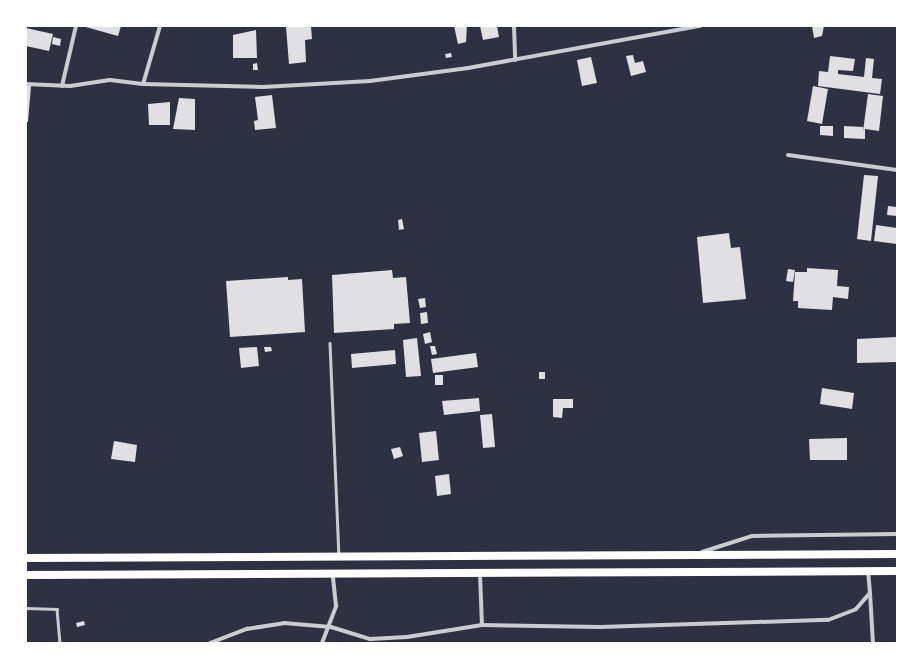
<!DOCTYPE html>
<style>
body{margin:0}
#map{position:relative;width:923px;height:669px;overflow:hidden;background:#2d3142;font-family:"Fira Sans Condensed",sans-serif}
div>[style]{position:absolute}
.building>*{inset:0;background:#e0e0e3}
.service>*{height:2.5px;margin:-1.25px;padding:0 1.25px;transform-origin:1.25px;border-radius:1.25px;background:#caccd0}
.minor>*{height:4px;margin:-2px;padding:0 2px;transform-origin:2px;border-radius:2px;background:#caccd0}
.primary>*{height:8px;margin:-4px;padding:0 4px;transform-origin:4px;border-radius:4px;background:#fff}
span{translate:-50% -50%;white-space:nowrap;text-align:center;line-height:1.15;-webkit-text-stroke:4px #fff;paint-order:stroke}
.frame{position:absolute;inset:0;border:27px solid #fff;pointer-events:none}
</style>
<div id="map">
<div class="building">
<i style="clip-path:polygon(82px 26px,121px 26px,118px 36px)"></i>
<i style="clip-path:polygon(311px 26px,312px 39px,305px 40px,306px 62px,289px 64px,286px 27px)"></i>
<i style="clip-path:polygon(454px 26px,467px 26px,466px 42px,458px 44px)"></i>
<i style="clip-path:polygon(480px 26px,497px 26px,499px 37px,483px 40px)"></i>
<i style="clip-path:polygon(812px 26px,824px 26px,822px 36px,814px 38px)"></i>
<i style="clip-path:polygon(26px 28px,53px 34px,49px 51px,26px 46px)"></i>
<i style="clip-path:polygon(256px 30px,257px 58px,233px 58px,233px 35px)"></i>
<i style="clip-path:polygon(53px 37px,61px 39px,60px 46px,52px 44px)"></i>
<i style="clip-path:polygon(451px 53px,452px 57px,446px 58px,445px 54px)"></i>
<i style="clip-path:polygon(633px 55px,635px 63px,643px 61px,646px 72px,631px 76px,626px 56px)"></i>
<i style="clip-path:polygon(830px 56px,855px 59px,853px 71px,838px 70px,838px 74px,864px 77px,866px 58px,874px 59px,872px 78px,882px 79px,880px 94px,818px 86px,819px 71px,828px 72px)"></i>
<i style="clip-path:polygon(591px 57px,597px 83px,582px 86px,577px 60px)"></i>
<i style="clip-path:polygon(257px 63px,258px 70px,253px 70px,253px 64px)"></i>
<i style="clip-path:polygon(26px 86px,31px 86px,28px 122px,26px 122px)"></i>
<i style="clip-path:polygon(813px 86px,828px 89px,822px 124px,807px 121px)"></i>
<i style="clip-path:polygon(868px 94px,883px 96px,879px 131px,865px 129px,865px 139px,844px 138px,844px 126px,863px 127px,863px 131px)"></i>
<i style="clip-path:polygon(272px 95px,276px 128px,255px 130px,254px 121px,258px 120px,255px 97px)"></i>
<i style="clip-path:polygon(179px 98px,195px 99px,195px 130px,173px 129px)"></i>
<i style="clip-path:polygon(170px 102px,170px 125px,149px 125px,148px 104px)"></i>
<i style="clip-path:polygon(820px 126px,833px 126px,833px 136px,820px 135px)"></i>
<i style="clip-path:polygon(864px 175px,878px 176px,871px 241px,857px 239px)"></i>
<i style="clip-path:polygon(888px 206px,897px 207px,897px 216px,887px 215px)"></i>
<i style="clip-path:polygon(402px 219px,404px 229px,399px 230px,398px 220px)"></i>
<i style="clip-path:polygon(876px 225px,897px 228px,897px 244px,874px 241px)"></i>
<i style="clip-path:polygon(729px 233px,731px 248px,740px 247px,746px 299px,703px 303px,697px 237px)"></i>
<i style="clip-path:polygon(807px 268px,838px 270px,837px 286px,849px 287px,848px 299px,833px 297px,832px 310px,798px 308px,798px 301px,793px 301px,795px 272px,807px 272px)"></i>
<i style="clip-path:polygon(788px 269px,795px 270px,793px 282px,786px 281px)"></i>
<i style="clip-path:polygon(392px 270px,393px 278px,406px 277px,410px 323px,394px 324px,394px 329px,334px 333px,332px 275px)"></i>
<i style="clip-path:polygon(288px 277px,288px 280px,302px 279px,305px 332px,230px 337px,226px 281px)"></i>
<i style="clip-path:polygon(425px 298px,426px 307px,420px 308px,418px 299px)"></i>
<i style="clip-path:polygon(427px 312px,428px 323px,421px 324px,420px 313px)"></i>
<i style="clip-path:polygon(430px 332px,432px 342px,425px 344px,423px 334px)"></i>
<i style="clip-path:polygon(897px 337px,897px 362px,857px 363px,857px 339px)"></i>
<i style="clip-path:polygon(417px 338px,421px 376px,406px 377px,403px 340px)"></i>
<i style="clip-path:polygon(430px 346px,435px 346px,437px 354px,432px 355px)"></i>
<i style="clip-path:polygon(257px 347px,259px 366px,241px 368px,239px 348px)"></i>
<i style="clip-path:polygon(264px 347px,271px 347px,272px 351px,265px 352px)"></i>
<i style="clip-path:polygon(395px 350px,396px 364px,352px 368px,351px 354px)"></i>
<i style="clip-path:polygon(476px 353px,478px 367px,433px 373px,431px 359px)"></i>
<i style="clip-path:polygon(539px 372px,545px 372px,545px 379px,539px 379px)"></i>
<i style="clip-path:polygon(435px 375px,443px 375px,443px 385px,435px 385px)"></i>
<i style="clip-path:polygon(822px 388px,854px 393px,852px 409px,820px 404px)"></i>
<i style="clip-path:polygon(479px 398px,480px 411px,444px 415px,442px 401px)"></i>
<i style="clip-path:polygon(553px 399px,573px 399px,573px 408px,563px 408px,562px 418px,553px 417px)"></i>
<i style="clip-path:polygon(492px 414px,495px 447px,483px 448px,480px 415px)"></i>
<i style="clip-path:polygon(436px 431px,439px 460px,422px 462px,419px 433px)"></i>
<i style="clip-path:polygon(847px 438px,847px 460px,810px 460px,809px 439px)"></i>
<i style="clip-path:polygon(114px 441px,137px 445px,135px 462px,111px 459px)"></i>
<i style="clip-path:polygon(400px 447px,403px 456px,394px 459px,391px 449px)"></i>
<i style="clip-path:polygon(449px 474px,451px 494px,437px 496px,435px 476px)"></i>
<i style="clip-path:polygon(84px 621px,85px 625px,77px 627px,76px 623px)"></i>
</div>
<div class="service">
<i style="left:330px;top:343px;width:212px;rotate:87.6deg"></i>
<i style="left:26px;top:608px;width:31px;rotate:2deg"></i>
<i style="left:57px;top:609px;width:34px;rotate:85deg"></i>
</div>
<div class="minor">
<i style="left:160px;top:26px;width:60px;rotate:106.3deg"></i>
<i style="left:143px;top:84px;width:120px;rotate:1.4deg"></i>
<i style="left:263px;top:87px;width:107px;rotate:-3.2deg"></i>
<i style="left:370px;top:81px;width:99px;rotate:-7.6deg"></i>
<i style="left:468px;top:68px;width:236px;rotate:-10.3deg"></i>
<i style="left:514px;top:26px;width:34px;rotate:88deg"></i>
<i style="left:26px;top:84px;width:44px;rotate:2.6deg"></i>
<i style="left:70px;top:86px;width:40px;rotate:-8.5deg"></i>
<i style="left:110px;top:80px;width:33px;rotate:7deg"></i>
<i style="left:62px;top:86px;width:62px;rotate:-76.9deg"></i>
<i style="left:788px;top:155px;width:110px;rotate:7.8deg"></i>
<i style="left:702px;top:552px;width:52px;rotate:-17.7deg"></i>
<i style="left:752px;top:536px;width:145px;rotate:-0.8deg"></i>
<i style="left:480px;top:574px;width:51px;rotate:87.8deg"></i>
<i style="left:870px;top:593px;width:50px;rotate:86.6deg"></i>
<i style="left:210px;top:643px;width:40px;rotate:-21deg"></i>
<i style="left:247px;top:629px;width:37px;rotate:-9deg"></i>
<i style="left:284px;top:623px;width:47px;rotate:4.9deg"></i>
<i style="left:331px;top:627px;width:41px;rotate:17.1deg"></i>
<i style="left:370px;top:639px;width:37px;rotate:-3deg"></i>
<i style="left:407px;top:637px;width:76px;rotate:-9.1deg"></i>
<i style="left:482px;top:625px;width:118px;rotate:1deg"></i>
<i style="left:600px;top:627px;width:228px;rotate:-1.8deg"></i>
<i style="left:828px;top:620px;width:30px;rotate:-21deg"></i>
<i style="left:856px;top:609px;width:21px;rotate:-49deg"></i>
<i style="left:870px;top:593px;width:22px;rotate:-95deg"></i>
<i style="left:322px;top:643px;width:40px;rotate:-69deg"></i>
<i style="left:336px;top:606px;width:31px;rotate:-96deg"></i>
</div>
<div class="primary">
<i style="left:26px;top:558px;width:871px;rotate:-0.26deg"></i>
<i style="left:26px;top:575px;width:871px;rotate:-0.26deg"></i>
</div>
<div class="frame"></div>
</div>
